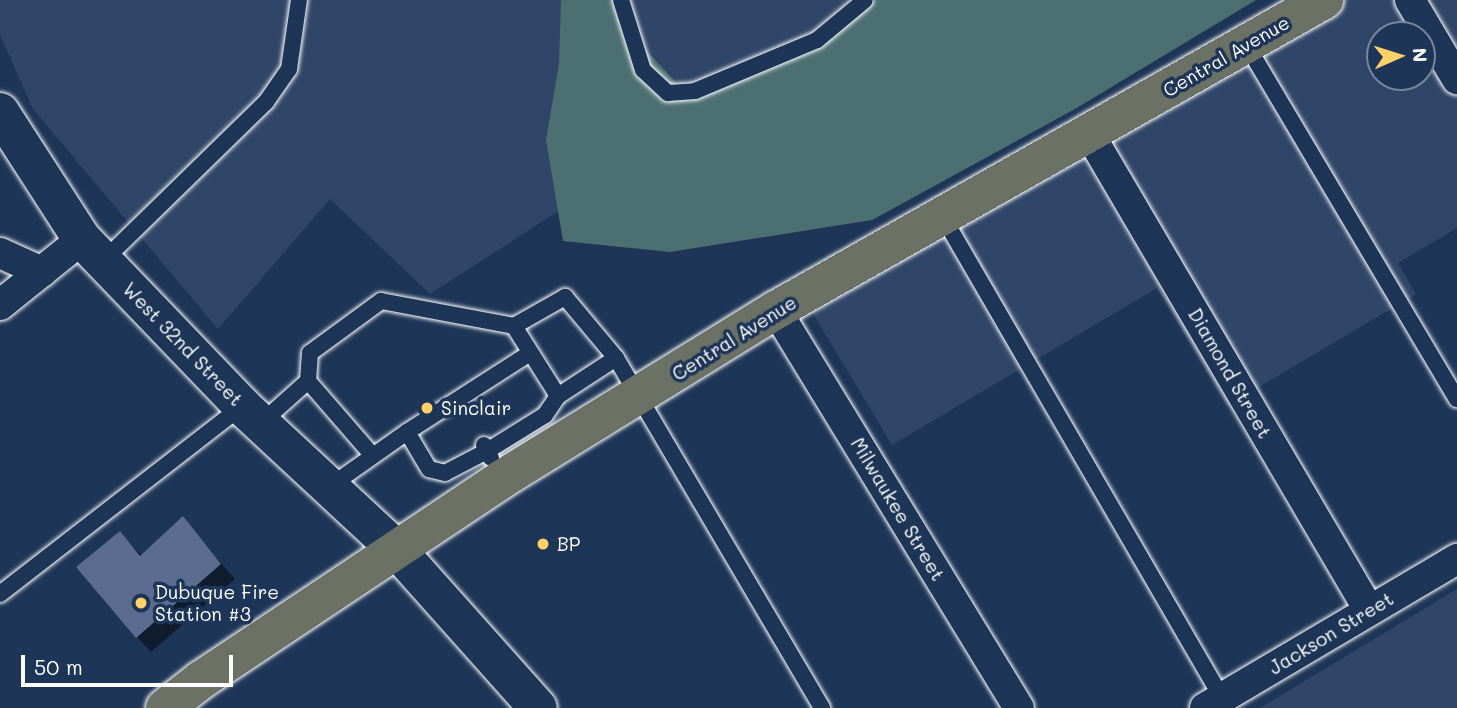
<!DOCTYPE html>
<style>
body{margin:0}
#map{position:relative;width:1457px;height:708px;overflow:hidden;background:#1d3557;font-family:Mali,sans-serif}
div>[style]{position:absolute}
.built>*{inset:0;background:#304668}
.green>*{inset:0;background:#4c7072}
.shadow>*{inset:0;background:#0007}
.building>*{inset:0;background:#5c6c90}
.roads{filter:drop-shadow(0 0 2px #fff) drop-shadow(0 0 2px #fff)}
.lane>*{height:16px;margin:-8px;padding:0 8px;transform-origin:8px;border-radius:8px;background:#1d3557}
.street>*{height:30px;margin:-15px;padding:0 15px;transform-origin:15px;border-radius:15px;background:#1d3557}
.secondary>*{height:38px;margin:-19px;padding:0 19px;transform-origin:19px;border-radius:19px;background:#1d3557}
.primary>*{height:38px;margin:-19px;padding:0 19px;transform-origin:19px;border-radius:19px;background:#6b7165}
.dots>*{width:19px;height:19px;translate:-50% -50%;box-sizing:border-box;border:4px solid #1d3557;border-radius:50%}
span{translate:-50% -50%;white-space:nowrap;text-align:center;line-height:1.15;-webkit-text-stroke:7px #1d3557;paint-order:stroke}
.street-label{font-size:19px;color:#fff}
.poi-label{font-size:19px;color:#fff}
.left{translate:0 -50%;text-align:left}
.north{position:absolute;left:1366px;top:21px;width:70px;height:70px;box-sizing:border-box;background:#1d3557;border:2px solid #77869a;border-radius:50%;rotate:87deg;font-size:19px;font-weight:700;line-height:28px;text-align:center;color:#fff}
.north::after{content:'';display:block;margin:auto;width:24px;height:32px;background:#ffd166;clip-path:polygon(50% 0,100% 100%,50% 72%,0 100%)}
.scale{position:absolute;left:21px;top:655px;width:212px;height:32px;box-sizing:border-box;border:4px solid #fff;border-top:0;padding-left:9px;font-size:21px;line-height:24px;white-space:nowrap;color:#fff;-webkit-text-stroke:5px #1d3557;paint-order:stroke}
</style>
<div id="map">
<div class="built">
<i style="clip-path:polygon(0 0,1016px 0,982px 22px,554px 214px,430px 294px,330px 199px,218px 329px,33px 109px,0 35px)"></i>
<i style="clip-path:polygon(evenodd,1292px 0,1457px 0,1457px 228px,1398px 263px,1416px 294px,1227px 406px,1157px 288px,892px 445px,800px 292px,1292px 0,1380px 35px,1422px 35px,1422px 77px,1380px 77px,1380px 35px)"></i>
<i style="clip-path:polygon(1457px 589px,1457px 708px,1260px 708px)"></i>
</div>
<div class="green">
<i style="clip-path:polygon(561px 0,629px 0,641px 45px,686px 93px,793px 56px,876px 0,1256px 0,1075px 109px,872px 220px,670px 252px,563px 241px,546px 140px,559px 64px)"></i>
</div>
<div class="shadow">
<i style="clip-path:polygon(183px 519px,235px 579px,151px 652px,137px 637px,120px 533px,142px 556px)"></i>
</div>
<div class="building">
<i style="clip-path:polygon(183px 516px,221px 564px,136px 638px,76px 567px,120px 531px,140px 556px)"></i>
</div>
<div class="roads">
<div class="lane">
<i style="left:621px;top:0;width:73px;rotate:72.6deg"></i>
<i style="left:643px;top:70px;width:34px;rotate:43deg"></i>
<i style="left:668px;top:93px;width:27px;rotate:-4deg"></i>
<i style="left:695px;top:91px;width:132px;rotate:-22.7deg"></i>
<i style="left:817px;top:40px;width:62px;rotate:-39.8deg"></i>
<i style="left:1246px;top:44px;width:413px;rotate:59.3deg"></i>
<i style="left:943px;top:217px;width:556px;rotate:59.88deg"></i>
<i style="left:103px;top:261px;width:228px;rotate:-44.3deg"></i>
<i style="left:266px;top:102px;width:40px;rotate:-55.1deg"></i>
<i style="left:289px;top:69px;width:70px;rotate:-81.8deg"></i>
<i style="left:616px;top:358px;width:69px;rotate:146.8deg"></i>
<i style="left:558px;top:396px;width:83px;rotate:-122.2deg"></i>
<i style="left:514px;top:326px;width:59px;rotate:-29.6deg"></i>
<i style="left:565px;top:297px;width:80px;rotate:50.1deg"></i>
<i style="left:616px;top:358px;width:406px;rotate:59.5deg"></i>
<i style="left:308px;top:381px;width:28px;rotate:-86deg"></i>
<i style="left:310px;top:353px;width:88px;rotate:-36.2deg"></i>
<i style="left:381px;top:301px;width:135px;rotate:10.6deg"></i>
<i style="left:261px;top:423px;width:63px;rotate:-41.8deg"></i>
<i style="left:308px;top:381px;width:98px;rotate:49.1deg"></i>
<i style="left:484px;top:445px;width:7px;rotate:63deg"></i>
<i style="left:487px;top:451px;width:47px;rotate:152.4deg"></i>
<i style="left:445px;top:473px;width:16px;rotate:-166deg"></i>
<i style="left:429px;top:469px;width:43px;rotate:-120.7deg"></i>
<i style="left:407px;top:432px;width:146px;rotate:-32.7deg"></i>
<i style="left:491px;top:458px;width:8px;rotate:-120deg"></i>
<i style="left:487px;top:451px;width:68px;rotate:-31.8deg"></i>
<i style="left:545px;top:415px;width:23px;rotate:-56deg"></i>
<i style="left:329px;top:487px;width:95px;rotate:-35.2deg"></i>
<i style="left:0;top:594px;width:306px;rotate:-37.8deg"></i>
</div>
<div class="street">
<i style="left:1410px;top:0;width:92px;rotate:59.3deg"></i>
<i style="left:1090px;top:135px;width:551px;rotate:59.57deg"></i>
<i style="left:0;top:253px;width:46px;rotate:24.3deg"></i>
<i style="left:0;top:305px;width:105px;rotate:-38.8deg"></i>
<i style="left:776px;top:310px;width:466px;rotate:58.6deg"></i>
<i style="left:1205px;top:708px;width:293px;rotate:-30.6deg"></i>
</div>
<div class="secondary">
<i style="left:0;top:112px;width:151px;rotate:57.2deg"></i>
<i style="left:82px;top:239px;width:231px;rotate:46.2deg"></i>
<i style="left:242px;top:406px;width:213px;rotate:42.9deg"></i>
<i style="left:398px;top:551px;width:210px;rotate:48.3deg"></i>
</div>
<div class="primary">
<i style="left:165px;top:708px;width:46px;rotate:-37.9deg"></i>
<i style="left:201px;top:680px;width:362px;rotate:-33.7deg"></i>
<i style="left:502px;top:479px;width:322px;rotate:-31.7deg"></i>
<i style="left:776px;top:310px;width:630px;rotate:-29.5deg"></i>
</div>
</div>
<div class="dots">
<i style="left:427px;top:408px;background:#ffd166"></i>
<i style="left:543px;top:544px;background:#ffd166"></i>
<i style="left:141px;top:603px;background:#ffd166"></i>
</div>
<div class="street-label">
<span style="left:1226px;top:56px;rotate:-30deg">Central Avenue</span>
<span style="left:734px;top:338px;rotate:-32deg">Central Avenue</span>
<span style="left:183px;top:344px;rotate:46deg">West 32nd Street</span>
<span style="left:1230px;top:373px;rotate:60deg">Diamond Street</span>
<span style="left:898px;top:509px;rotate:59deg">Milwaukee Street</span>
<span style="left:1331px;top:633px;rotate:-31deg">Jackson Street</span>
</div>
<div class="poi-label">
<span class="left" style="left:441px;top:408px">Sinclair</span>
<span class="left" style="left:557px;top:544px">BP</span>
<span class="left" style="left:155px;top:603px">Dubuque Fire<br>Station #3</span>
</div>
<div class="north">N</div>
<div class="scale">50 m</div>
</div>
